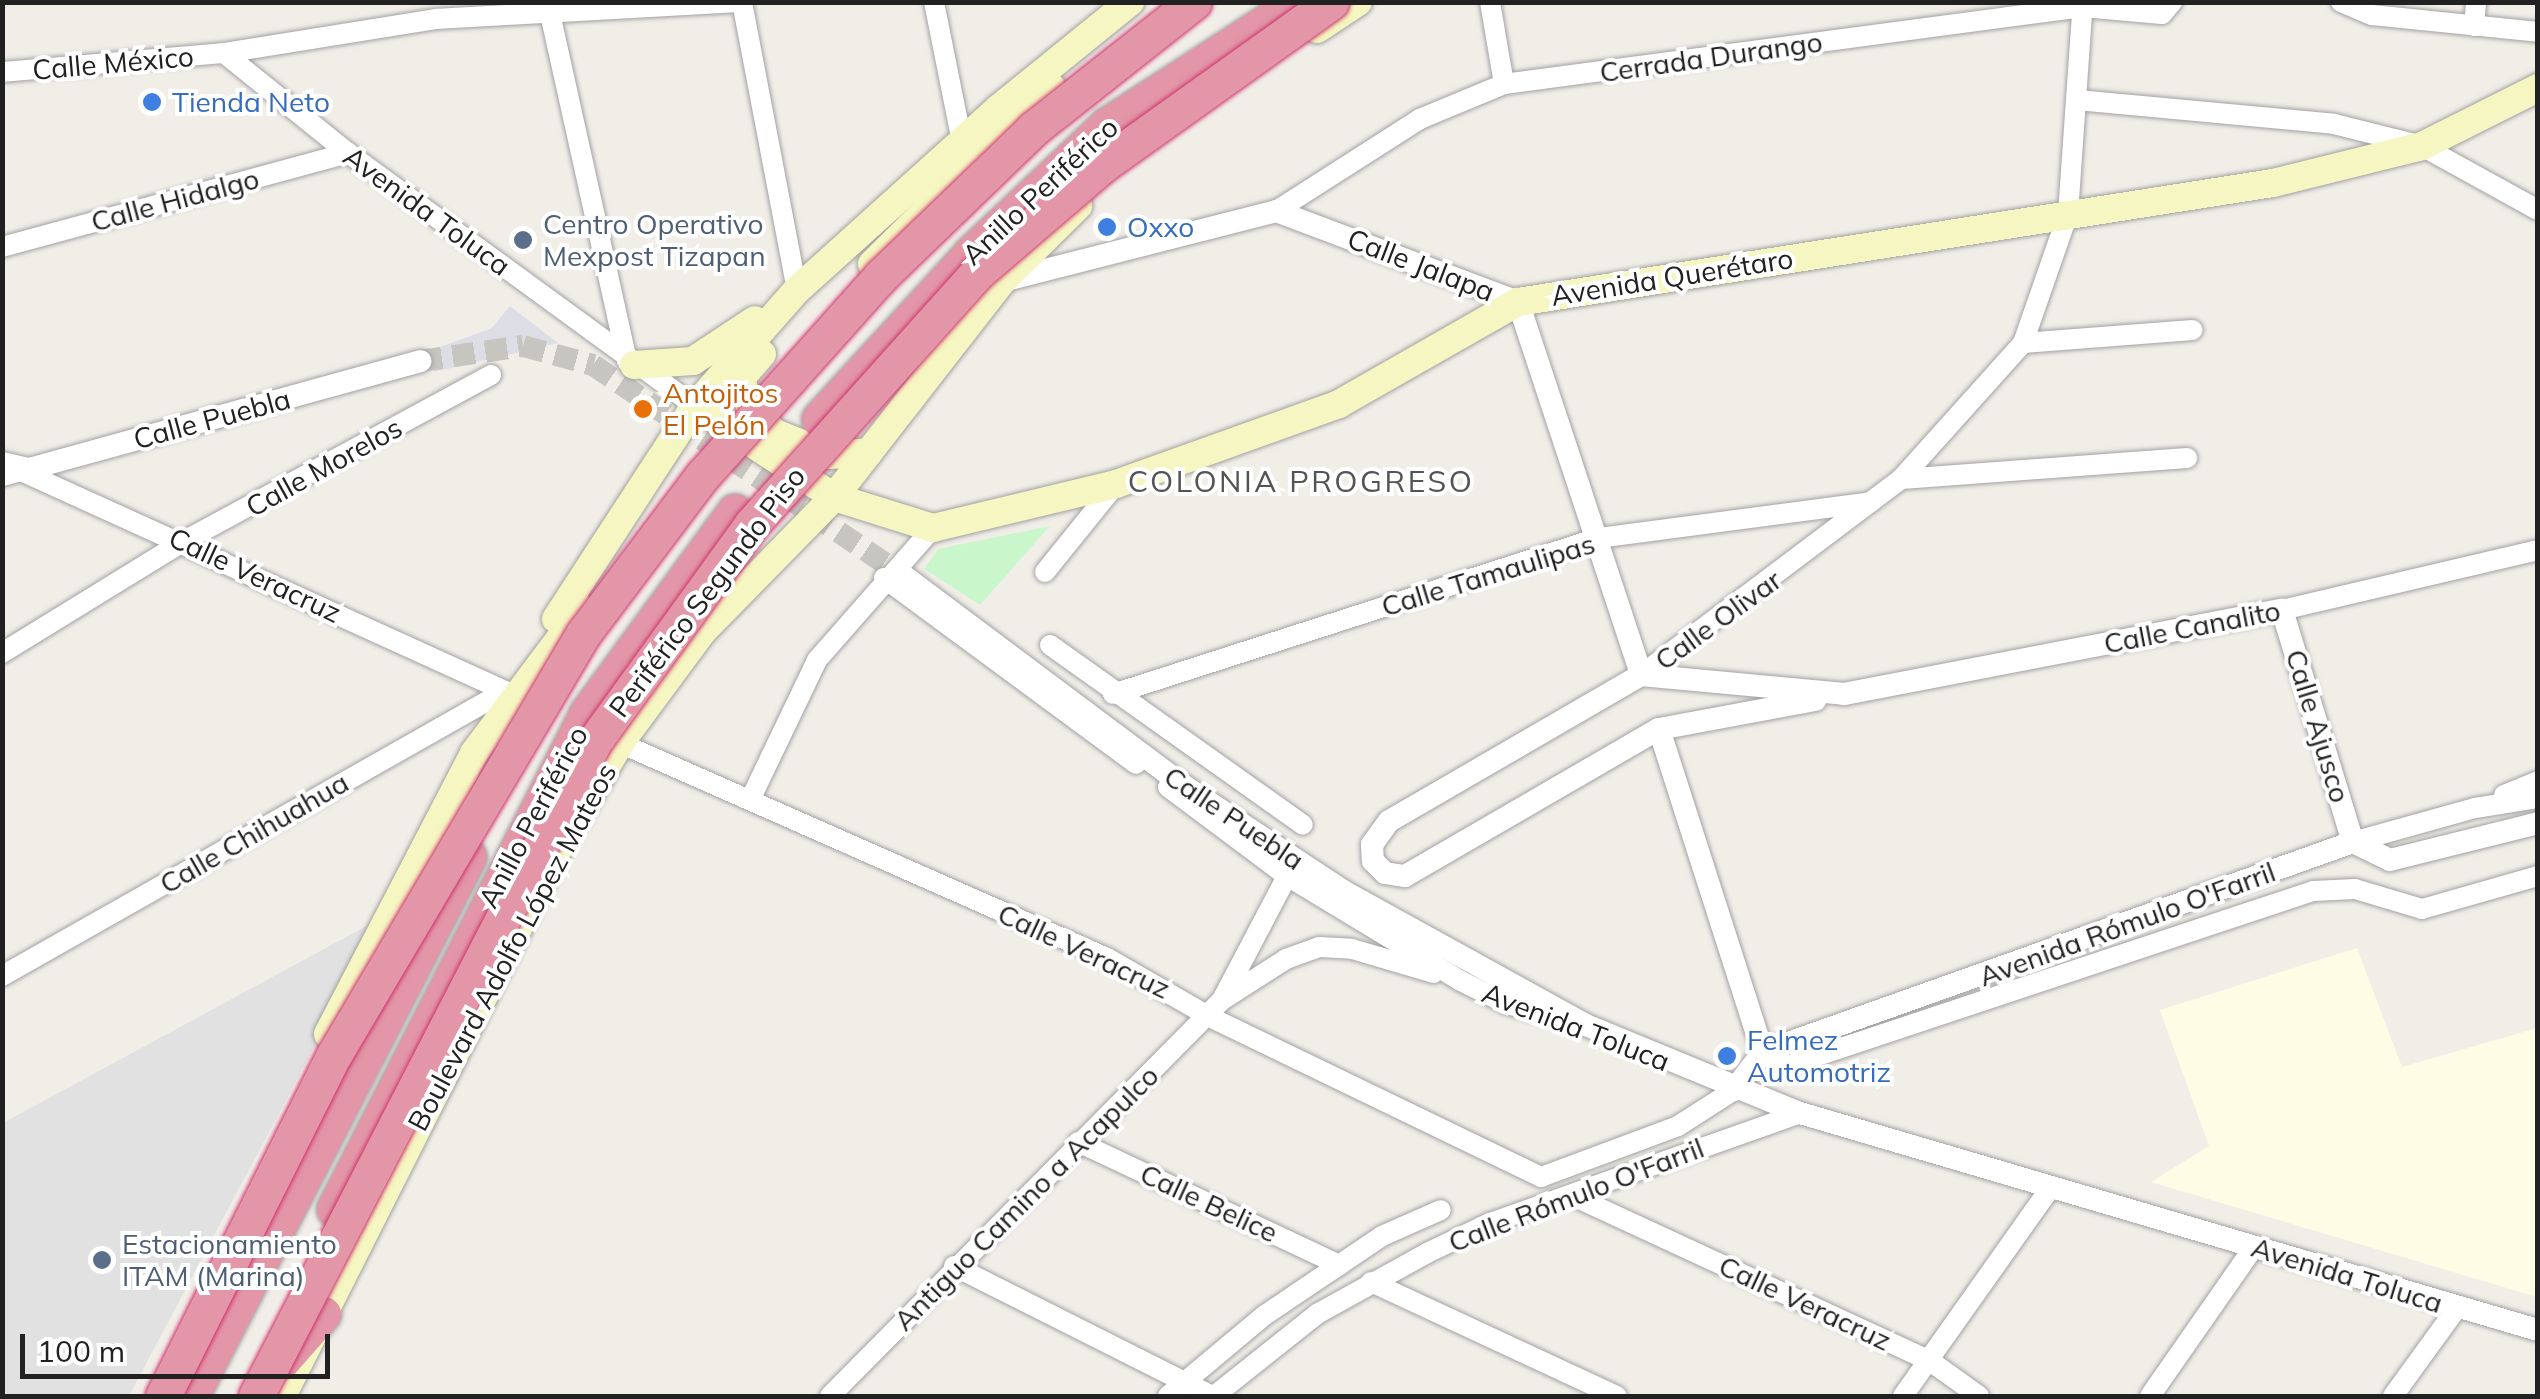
<!DOCTYPE html>
<meta charset="utf-8">
<style>
body{margin:0}
#map{position:relative;width:2540px;height:1399px;overflow:hidden;background:#f1eee8;font-family:Mulish,sans-serif}
div>[style]{position:absolute}
.education>*{inset:0;background:#fdfce5}
.park>*{inset:0;background:#caf6cc}
.parking>*{inset:0;background:#e1e1e1}
.plaza>*{inset:0;background:#dddde6}
.tertiary-tunnel>*{height:22px;margin-top:-11px;transform-origin:0;background:repeating-linear-gradient(90deg,#c7c5c0 0 22px,transparent 0 33px)}
.roads{filter:drop-shadow(0 0 2px #a2a2a2) drop-shadow(0 0 2px #a2a2a2)}
.minor>*{height:20px;margin:-10px;padding:0 10px;transform-origin:10px;border-radius:10px;background:#fff}
.tertiary>*{height:22px;margin:-11px;padding:0 11px;transform-origin:11px;border-radius:11px;background:#fff}
.secondary>*{height:28px;margin:-14px;padding:0 14px;transform-origin:14px;border-radius:14px;background:#f5f6c1}
.motorway>*{height:35px;margin:-17.5px;padding:0 17.5px;transform-origin:17.5px;border-radius:17.5px;background:#e296a7}
.bridges{filter:drop-shadow(0 0 2px #cf356e) drop-shadow(0 0 2px #cf356e)}
.motorway-bridge>*{height:35px;margin:-17.5px;padding:0 17.5px;transform-origin:17.5px;border-radius:17.5px;background:#e296a7}
.dots>*{width:28px;height:28px;translate:-50% -50%;box-sizing:border-box;border:5px solid #fff;border-radius:50%}
span{translate:-50% -50%;white-space:nowrap;text-align:center;line-height:1.15;-webkit-text-stroke:8px #fff;paint-order:stroke}
.street-label{font-size:28px;color:#212121}
.shop-label{font-size:28px;color:#366cbe}
.left{translate:0 -50%;text-align:left}
.service-label{font-size:28px;color:#4e5e75}
.food-label{font-size:28px;color:#c56008}
.neighbourhood-label{font-size:30px;color:#545454;letter-spacing:2.5px}
.frame{position:absolute;inset:0;border:5px solid #212121;pointer-events:none}
.scale{position:absolute;left:20px;top:1334px;width:310px;height:45px;box-sizing:border-box;border:5px solid #212121;border-top:0;padding-left:12px;font-size:30px;line-height:35px;white-space:nowrap;color:#212121;-webkit-text-stroke:8px #fff;paint-order:stroke}
</style>
<div id="map">
<div class="education">
<i style="clip-path:polygon(2357px 948px,2402px 1067px,2537px 1028px,2537px 1297px,2151px 1182px,2209px 1146px,2160px 1010px)"></i>
</div>
<div class="park">
<i style="clip-path:polygon(1050px 526px,980px 605px,924px 569px,938px 549px)"></i>
</div>
<div class="parking">
<i style="clip-path:polygon(383px 917px,129px 1396px,3px 1396px,3px 1123px)"></i>
</div>
<div class="plaza">
<i style="clip-path:polygon(510px 306px,558px 343px,434px 372px,429px 351px,492px 328px)"></i>
</div>
<div class="tertiary-tunnel">
<i style="left:420px;top:361px;width:104px;rotate:-8.3deg"></i>
<i style="left:523px;top:346px;width:73px;rotate:15.2deg"></i>
<i style="left:593px;top:365px;width:377px;rotate:34.2deg"></i>
</div>
<div class="roads">
<div class="minor">
<i style="left:742px;top:2px;width:293px;rotate:79.2deg"></i>
<i style="left:934px;top:2px;width:143px;rotate:78.7deg"></i>
<i style="left:1490px;top:2px;width:83px;rotate:80.3deg"></i>
<i style="left:2341px;top:2px;width:34px;rotate:23deg"></i>
<i style="left:2372px;top:15px;width:167px;rotate:5.8deg"></i>
<i style="left:549px;top:9px;width:361px;rotate:77.5deg"></i>
<i style="left:2474px;top:26px;width:24px;rotate:-85deg"></i>
<i style="left:224px;top:53px;width:159px;rotate:38.9deg"></i>
<i style="left:348px;top:153px;width:429px;rotate:36.1deg"></i>
<i style="left:2px;top:72px;width:223px;rotate:-4.9deg"></i>
<i style="left:224px;top:53px;width:215px;rotate:-9.1deg"></i>
<i style="left:436px;top:19px;width:307px;rotate:-3.2deg"></i>
<i style="left:2077px;top:100px;width:258px;rotate:5.3deg"></i>
<i style="left:2334px;top:124px;width:91px;rotate:14deg"></i>
<i style="left:2422px;top:146px;width:132px;rotate:28.9deg"></i>
<i style="left:1276px;top:211px;width:171px;rotate:-32.6deg"></i>
<i style="left:1420px;top:119px;width:91px;rotate:-22.6deg"></i>
<i style="left:1504px;top:84px;width:584px;rotate:-7.58deg"></i>
<i style="left:2083px;top:7px;width:79px;rotate:5.1deg"></i>
<i style="left:2162px;top:14px;width:16px;rotate:-50deg"></i>
<i style="left:2px;top:247px;width:359px;rotate:-15.2deg"></i>
<i style="left:2023px;top:343px;width:170px;rotate:-4.4deg"></i>
<i style="left:2px;top:476px;width:20px;rotate:-15deg"></i>
<i style="left:21px;top:471px;width:532px;rotate:24.44deg"></i>
<i style="left:1901px;top:479px;width:287px;rotate:-4.2deg"></i>
<i style="left:1045px;top:572px;width:113px;rotate:-51.1deg"></i>
<i style="left:884px;top:578px;width:313px;rotate:36.4deg"></i>
<i style="left:2282px;top:610px;width:263px;rotate:-13.2deg"></i>
<i style="left:1050px;top:645px;width:310px;rotate:35.4deg"></i>
<i style="left:2px;top:653px;width:214px;rotate:-31.6deg"></i>
<i style="left:184px;top:541px;width:349px;rotate:-28.4deg"></i>
<i style="left:1641px;top:675px;width:326px;rotate:-37deg"></i>
<i style="left:1901px;top:479px;width:183px;rotate:-48.1deg"></i>
<i style="left:2023px;top:343px;width:137px;rotate:-70.8deg"></i>
<i style="left:2068px;top:214px;width:213px;rotate:-86deg"></i>
<i style="left:1113px;top:694px;width:509px;rotate:-17.83deg"></i>
<i style="left:1598px;top:538px;width:275px;rotate:-7.5deg"></i>
<i style="left:620px;top:743px;width:532px;rotate:23.82deg"></i>
<i style="left:1107px;top:958px;width:119px;rotate:29.8deg"></i>
<i style="left:1210px;top:1017px;width:368px;rotate:25.8deg"></i>
<i style="left:1541px;top:1177px;width:146px;rotate:-20.4deg"></i>
<i style="left:1678px;top:1126px;width:67px;rotate:-32.7deg"></i>
<i style="left:1168px;top:787px;width:149px;rotate:36.8deg"></i>
<i style="left:1287px;top:876px;width:203px;rotate:31.1deg"></i>
<i style="left:1461px;top:981px;width:51px;rotate:26.6deg"></i>
<i style="left:1507px;top:1004px;width:62px;rotate:14.9deg"></i>
<i style="left:2504px;top:795px;width:37px;rotate:-22deg"></i>
<i style="left:750px;top:800px;width:155px;rotate:-64.4deg"></i>
<i style="left:817px;top:660px;width:176px;rotate:-48.7deg"></i>
<i style="left:2353px;top:842px;width:127px;rotate:-15.6deg"></i>
<i style="left:2475px;top:808px;width:64px;rotate:-9deg"></i>
<i style="left:2px;top:976px;width:578px;rotate:-29.54deg"></i>
<i style="left:1223px;top:998px;width:138px;rotate:-62.3deg"></i>
<i style="left:1763px;top:1052px;width:28px;rotate:30deg"></i>
<i style="left:1787px;top:1066px;width:554px;rotate:-18.4deg"></i>
<i style="left:2313px;top:891px;width:42px;rotate:-2.7deg"></i>
<i style="left:2355px;top:889px;width:70px;rotate:16.6deg"></i>
<i style="left:2422px;top:909px;width:121px;rotate:-15.9deg"></i>
<i style="left:1078px;top:1142px;width:289px;rotate:25.2deg"></i>
<i style="left:1571px;top:1195px;width:396px;rotate:24.8deg"></i>
<i style="left:1930px;top:1361px;width:60px;rotate:35.5deg"></i>
<i style="left:954px;top:1266px;width:289px;rotate:26.7deg"></i>
<i style="left:1371px;top:1282px;width:271px;rotate:24.9deg"></i>
<i style="left:830px;top:1396px;width:557px;rotate:-45.29deg"></i>
<i style="left:1222px;top:1000px;width:76px;rotate:-32.6deg"></i>
<i style="left:1286px;top:959px;width:35px;rotate:-20deg"></i>
<i style="left:1319px;top:947px;width:33px;rotate:3deg"></i>
<i style="left:1352px;top:949px;width:85px;rotate:16.3deg"></i>
<i style="left:1168px;top:1396px;width:126px;rotate:-39.9deg"></i>
<i style="left:1265px;top:1315px;width:141px;rotate:-34deg"></i>
<i style="left:1382px;top:1236px;width:64px;rotate:-23.8deg"></i>
<i style="left:1214px;top:1396px;width:132px;rotate:-38.5deg"></i>
<i style="left:1317px;top:1314px;width:126px;rotate:-29deg"></i>
<i style="left:1427px;top:1253px;width:70px;rotate:-25.5deg"></i>
<i style="left:1490px;top:1223px;width:329px;rotate:-19.5deg"></i>
<i style="left:1903px;top:1396px;width:255px;rotate:-54.7deg"></i>
<i style="left:2150px;top:1396px;width:182px;rotate:-55.1deg"></i>
<i style="left:2393px;top:1396px;width:109px;rotate:-54deg"></i>
</div>
<div class="tertiary">
<i style="left:1002px;top:281px;width:283px;rotate:-14.3deg"></i>
<i style="left:1276px;top:211px;width:259px;rotate:20.6deg"></i>
<i style="left:1518px;top:302px;width:393px;rotate:71.7deg"></i>
<i style="left:2px;top:463px;width:28px;rotate:13deg"></i>
<i style="left:29px;top:469px;width:406px;rotate:-15.4deg"></i>
<i style="left:905px;top:577px;width:352px;rotate:36.8deg"></i>
<i style="left:1187px;top:788px;width:187px;rotate:33.4deg"></i>
<i style="left:1343px;top:891px;width:277px;rotate:28.9deg"></i>
<i style="left:1586px;top:1025px;width:231px;rotate:22.4deg"></i>
<i style="left:1800px;top:1113px;width:769px;rotate:16.39deg"></i>
<i style="left:1641px;top:675px;width:204px;rotate:5.3deg"></i>
<i style="left:1844px;top:694px;width:446px;rotate:-10.9deg"></i>
<i style="left:2282px;top:610px;width:243px;rotate:73deg"></i>
<i style="left:1641px;top:675px;width:291px;rotate:149.9deg"></i>
<i style="left:1389px;top:821px;width:29px;rotate:126deg"></i>
<i style="left:1372px;top:844px;width:17px;rotate:87deg"></i>
<i style="left:1373px;top:861px;width:17px;rotate:45deg"></i>
<i style="left:1385px;top:873px;width:20px;rotate:9deg"></i>
<i style="left:1405px;top:876px;width:293px;rotate:-30.1deg"></i>
<i style="left:1659px;top:729px;width:159px;rotate:-10.5deg"></i>
<i style="left:1659px;top:729px;width:339px;rotate:72.2deg"></i>
<i style="left:2353px;top:842px;width:41px;rotate:25.9deg"></i>
<i style="left:2390px;top:860px;width:153px;rotate:-14deg"></i>
<i style="left:1734px;top:1090px;width:48px;rotate:-52.7deg"></i>
<i style="left:1763px;top:1052px;width:626px;rotate:-19.59deg"></i>
</div>
<div class="secondary">
<i style="left:1317px;top:29px;width:49px;rotate:-33.4deg"></i>
<i style="left:872px;top:264px;width:252px;rotate:-44.7deg"></i>
<i style="left:762px;top:354px;width:32px;rotate:131deg"></i>
<i style="left:741px;top:378px;width:34px;rotate:73deg"></i>
<i style="left:751px;top:410px;width:33px;rotate:44deg"></i>
<i style="left:775px;top:433px;width:59px;rotate:21.8deg"></i>
<i style="left:830px;top:455px;width:39px;rotate:-4deg"></i>
<i style="left:634px;top:365px;width:59px;rotate:-3.9deg"></i>
<i style="left:693px;top:361px;width:74px;rotate:-33.5deg"></i>
<i style="left:695px;top:406px;width:166px;rotate:33.2deg"></i>
<i style="left:834px;top:497px;width:104px;rotate:17.4deg"></i>
<i style="left:933px;top:528px;width:188px;rotate:-13.5deg"></i>
<i style="left:1116px;top:484px;width:237px;rotate:-19.7deg"></i>
<i style="left:1339px;top:404px;width:206px;rotate:-29.7deg"></i>
<i style="left:1518px;top:302px;width:764px;rotate:-8.96deg"></i>
<i style="left:2273px;top:183px;width:154px;rotate:-13.9deg"></i>
<i style="left:2422px;top:146px;width:130px;rotate:-26.6deg"></i>
<i style="left:556px;top:619px;width:254px;rotate:-56.9deg"></i>
<i style="left:695px;top:406px;width:154px;rotate:-48.7deg"></i>
<i style="left:797px;top:290px;width:272px;rotate:-42deg"></i>
<i style="left:999px;top:108px;width:169px;rotate:-39deg"></i>
<i style="left:328px;top:1034px;width:317px;rotate:-62.5deg"></i>
<i style="left:474px;top:753px;width:180px;rotate:-53.1deg"></i>
<i style="left:282px;top:1396px;width:615px;rotate:-63.23deg"></i>
<i style="left:559px;top:847px;width:121px;rotate:-59.6deg"></i>
<i style="left:620px;top:743px;width:139px;rotate:-53.5deg"></i>
<i style="left:703px;top:631px;width:187px;rotate:-45.6deg"></i>
<i style="left:834px;top:497px;width:274px;rotate:-52.1deg"></i>
<i style="left:1002px;top:281px;width:107px;rotate:-44.6deg"></i>
</div>
<div class="motorway">
<i style="left:819px;top:419px;width:225px;rotate:-47.5deg"></i>
<i style="left:971px;top:253px;width:187px;rotate:-43.3deg"></i>
<i style="left:1107px;top:125px;width:226px;rotate:-32.9deg"></i>
<i style="left:334px;top:1209px;width:557px;rotate:-62.97deg"></i>
<i style="left:587px;top:713px;width:250px;rotate:-53.8deg"></i>
<i style="left:281px;top:1362px;width:64px;rotate:-48.8deg"></i>
<i style="left:191px;top:1396px;width:607px;rotate:-62.76deg"></i>
</div>
</div>
<div class="bridges">
<div class="motorway-bridge">
<i style="left:163px;top:1396px;width:381px;rotate:-63.4deg"></i>
<i style="left:334px;top:1055px;width:489px;rotate:-59.4deg"></i>
<i style="left:583px;top:634px;width:199px;rotate:-53deg"></i>
<i style="left:703px;top:475px;width:268px;rotate:-48.2deg"></i>
<i style="left:882px;top:275px;width:210px;rotate:-44deg"></i>
<i style="left:1033px;top:129px;width:205px;rotate:-38.3deg"></i>
<i style="left:256px;top:1396px;width:736px;rotate:-62.67deg"></i>
<i style="left:594px;top:742px;width:268px;rotate:-54.1deg"></i>
<i style="left:751px;top:525px;width:340px;rotate:-48.1deg"></i>
<i style="left:978px;top:272px;width:166px;rotate:-40.6deg"></i>
<i style="left:1104px;top:164px;width:279px;rotate:-35.5deg"></i>
</div>
</div>
<div class="dots">
<i style="left:152px;top:102px;background:#3f7fe0"></i>
<i style="left:1107px;top:227px;background:#3f7fe0"></i>
<i style="left:523px;top:240px;background:#5c6f8a"></i>
<i style="left:643px;top:409px;background:#e8710a"></i>
<i style="left:1727px;top:1056px;background:#3f7fe0"></i>
<i style="left:102px;top:1260px;background:#5c6f8a"></i>
</div>
<div class="street-label">
<span style="left:1711px;top:57px;rotate:-8deg">Cerrada Durango</span>
<span style="left:113px;top:63px;rotate:-5deg">Calle México</span>
<span style="left:1040px;top:191px;rotate:-43deg">Anillo Periférico</span>
<span style="left:175px;top:200px;rotate:-15deg">Calle Hidalgo</span>
<span style="left:427px;top:211px;rotate:36deg">Avenida Toluca</span>
<span style="left:1421px;top:265px;rotate:21deg">Calle Jalapa</span>
<span style="left:1672px;top:277px;rotate:-9deg">Avenida Querétaro</span>
<span style="left:212px;top:419px;rotate:-15deg">Calle Puebla</span>
<span style="left:324px;top:467px;rotate:-29deg">Calle Morelos</span>
<span style="left:255px;top:575px;rotate:25deg">Calle Veracruz</span>
<span style="left:1488px;top:575px;rotate:-17deg">Calle Tamaulipas</span>
<span style="left:707px;top:592px;rotate:-53deg">Periférico Segundo Piso</span>
<span style="left:1718px;top:620px;rotate:-36deg">Calle Olivar</span>
<span style="left:2192px;top:627px;rotate:-11deg">Calle Canalito</span>
<span style="left:2318px;top:726px;rotate:73deg">Calle Ajusco</span>
<span style="left:533px;top:817px;rotate:-62deg">Anillo Periférico</span>
<span style="left:1234px;top:818px;rotate:34deg">Calle Puebla</span>
<span style="left:254px;top:833px;rotate:-30deg">Calle Chihuahua</span>
<span style="left:2127px;top:924px;rotate:-20deg">Avenida Rómulo O'Farril</span>
<span style="left:512px;top:947px;rotate:-62deg">Boulevard Adolfo López Mateos</span>
<span style="left:1084px;top:951px;rotate:25deg">Calle Veracruz</span>
<span style="left:1576px;top:1027px;rotate:21deg">Avenida Toluca</span>
<span style="left:1576px;top:1195px;rotate:-21deg">Calle Rómulo O'Farril</span>
<span style="left:1026px;top:1198px;rotate:-45deg">Antiguo Camino a Acapulco</span>
<span style="left:1209px;top:1203px;rotate:25deg">Calle Belice</span>
<span style="left:2347px;top:1275px;rotate:17deg">Avenida Toluca</span>
<span style="left:1805px;top:1303px;rotate:25deg">Calle Veracruz</span>
</div>
<div class="shop-label">
<span class="left" style="left:172px;top:102px">Tienda Neto</span>
<span class="left" style="left:1127px;top:227px">Oxxo</span>
<span class="left" style="left:1747px;top:1056px">Felmez<br>Automotriz</span>
</div>
<div class="service-label">
<span class="left" style="left:543px;top:240px">Centro Operativo<br>Mexpost Tizapan</span>
<span class="left" style="left:122px;top:1260px">Estacionamiento<br>ITAM (Marina)</span>
</div>
<div class="food-label">
<span class="left" style="left:663px;top:409px">Antojitos<br>El Pelón</span>
</div>
<div class="neighbourhood-label">
<span style="left:1301px;top:481px">COLONIA PROGRESO</span>
</div>
<div class="frame"></div>
<div class="scale">100 m</div>
</div>
